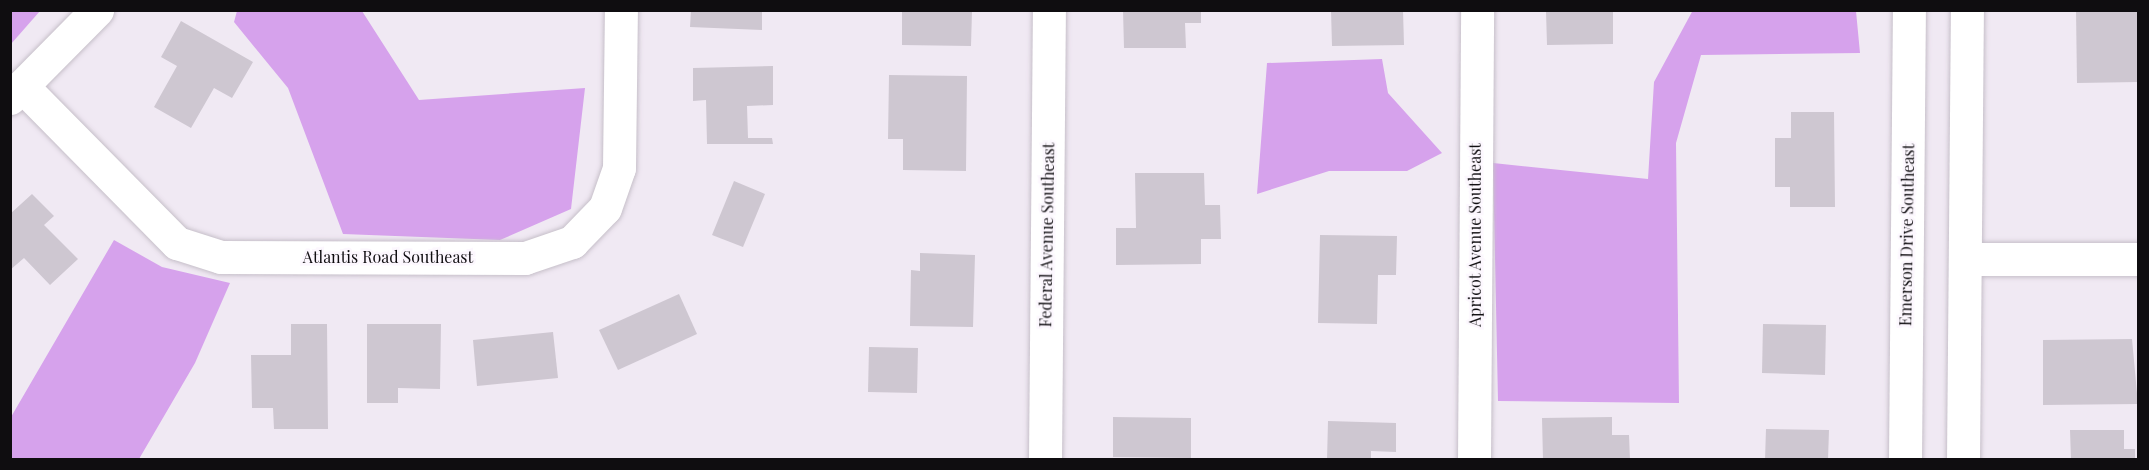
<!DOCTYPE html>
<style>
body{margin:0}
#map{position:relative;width:2149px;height:470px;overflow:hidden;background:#f0e9f3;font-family:"Playfair Display",serif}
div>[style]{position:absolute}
.forest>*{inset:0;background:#d6a2ec}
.building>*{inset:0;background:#cec7d1}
.roads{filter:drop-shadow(0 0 2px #c6bfc9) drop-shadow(0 0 2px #c6bfc9)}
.minor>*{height:33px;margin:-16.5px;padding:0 16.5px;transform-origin:16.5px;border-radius:16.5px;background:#fff}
span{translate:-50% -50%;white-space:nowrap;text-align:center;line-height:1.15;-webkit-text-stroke:5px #fcf7fe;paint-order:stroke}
.street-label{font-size:16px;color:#0f0d10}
.frame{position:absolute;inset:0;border:12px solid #0f0d10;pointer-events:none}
</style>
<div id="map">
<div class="forest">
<i style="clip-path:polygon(11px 10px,40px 11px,11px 44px,10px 11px)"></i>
<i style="clip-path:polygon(1693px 10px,1856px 11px,1860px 53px,1701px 55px,1676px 143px,1679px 403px,1498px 401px,1493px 163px,1648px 179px,1654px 82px)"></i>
<i style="clip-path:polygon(237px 11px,362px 11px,419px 100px,585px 88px,571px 209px,500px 240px,343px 234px,288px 88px,234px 22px)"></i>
<i style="clip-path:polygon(1382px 59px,1388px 93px,1442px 153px,1407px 171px,1329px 171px,1257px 194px,1267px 63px)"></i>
<i style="clip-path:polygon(114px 240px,162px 267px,230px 283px,195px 363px,139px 459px,11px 459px,11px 417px)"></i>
</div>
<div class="building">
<i style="clip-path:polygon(691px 10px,762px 10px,762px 30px,690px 27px)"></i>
<i style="clip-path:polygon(902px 10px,972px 11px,971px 46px,902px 45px)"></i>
<i style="clip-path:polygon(1123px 10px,1201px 10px,1201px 23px,1185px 23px,1186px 48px,1124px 48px)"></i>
<i style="clip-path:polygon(1331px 10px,1403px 10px,1404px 45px,1332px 46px)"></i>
<i style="clip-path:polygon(1559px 10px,1613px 10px,1613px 44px,1547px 45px,1546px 11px)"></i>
<i style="clip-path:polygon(2076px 10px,2137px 10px,2138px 82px,2077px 83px)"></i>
<i style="clip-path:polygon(181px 21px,253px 62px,232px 98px,214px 88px,191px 128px,154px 107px,177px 66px,161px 57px)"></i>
<i style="clip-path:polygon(773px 66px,773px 105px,747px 106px,748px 138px,772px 138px,773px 144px,707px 144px,706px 100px,693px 101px,693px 68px)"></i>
<i style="clip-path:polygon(889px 75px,967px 76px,966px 171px,903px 170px,903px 139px,888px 139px)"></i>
<i style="clip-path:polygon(1791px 112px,1834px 112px,1835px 207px,1790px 207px,1790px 187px,1775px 187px,1775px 138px,1791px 138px)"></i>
<i style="clip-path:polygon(1135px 173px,1204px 173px,1205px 205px,1220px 205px,1221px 239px,1201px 239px,1201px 264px,1116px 265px,1116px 228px,1136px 228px)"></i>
<i style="clip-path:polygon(734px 181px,765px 194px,743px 247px,712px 235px)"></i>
<i style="clip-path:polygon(32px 194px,54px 216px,44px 225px,78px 259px,50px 285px,24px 258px,10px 270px,10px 214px)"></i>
<i style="clip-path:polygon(1320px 235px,1397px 236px,1396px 275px,1378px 275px,1377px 324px,1318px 323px)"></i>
<i style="clip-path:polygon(920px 253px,975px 255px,973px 327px,910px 326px,911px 270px,920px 271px)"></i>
<i style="clip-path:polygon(679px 294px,697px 334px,618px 370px,599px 330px)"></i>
<i style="clip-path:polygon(291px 324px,327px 324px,328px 429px,274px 429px,273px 408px,252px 408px,251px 355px,291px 355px)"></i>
<i style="clip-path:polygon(367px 324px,441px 324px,440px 389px,398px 388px,398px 403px,367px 403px)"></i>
<i style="clip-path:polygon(1763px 324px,1826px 325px,1825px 375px,1762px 373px)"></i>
<i style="clip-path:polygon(553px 332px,558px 378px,477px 386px,473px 340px)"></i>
<i style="clip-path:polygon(2132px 339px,2138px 404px,2043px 405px,2043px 340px)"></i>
<i style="clip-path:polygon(869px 347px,918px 348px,917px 393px,868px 392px)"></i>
<i style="clip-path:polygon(1113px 417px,1191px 418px,1191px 458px,1113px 457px)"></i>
<i style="clip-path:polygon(1612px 417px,1612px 435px,1629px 435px,1630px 460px,1543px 460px,1542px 418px)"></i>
<i style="clip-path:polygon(1328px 421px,1396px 423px,1396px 452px,1371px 451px,1371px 460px,1327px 460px)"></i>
<i style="clip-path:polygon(1766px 429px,1829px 430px,1828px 460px,1765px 460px)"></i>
<i style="clip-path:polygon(2070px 430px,2124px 430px,2124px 449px,2135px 449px,2135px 460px,2071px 460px)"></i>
</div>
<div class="roads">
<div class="minor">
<i style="left:22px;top:86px;width:221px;rotate:45.4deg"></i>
<i style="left:177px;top:243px;width:46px;rotate:17.7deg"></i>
<i style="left:221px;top:257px;width:304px;rotate:0.2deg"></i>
<i style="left:525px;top:258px;width:50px;rotate:-18.8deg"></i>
<i style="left:572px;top:242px;width:47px;rotate:-45.9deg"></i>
<i style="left:605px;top:208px;width:42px;rotate:-70.7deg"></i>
<i style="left:619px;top:168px;width:158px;rotate:-89.3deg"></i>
<i style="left:10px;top:98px;width:124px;rotate:-45.3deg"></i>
<i style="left:1965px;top:259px;width:173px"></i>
<i style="left:1045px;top:460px;width:450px;rotate:-89.5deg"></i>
<i style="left:1474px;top:460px;width:450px;rotate:-89.6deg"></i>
<i style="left:1905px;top:460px;width:450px;rotate:-89.5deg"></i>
<i style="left:1963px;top:460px;width:450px;rotate:-89.5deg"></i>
</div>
</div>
<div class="street-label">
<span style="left:1047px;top:235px;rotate:-89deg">Federal Avenue Southeast</span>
<span style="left:1475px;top:235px;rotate:-90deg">Apricot Avenue Southeast</span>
<span style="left:1907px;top:235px;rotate:-89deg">Emerson Drive Southeast</span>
<span style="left:388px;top:257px">Atlantis Road Southeast</span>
</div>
<div class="frame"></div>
</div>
